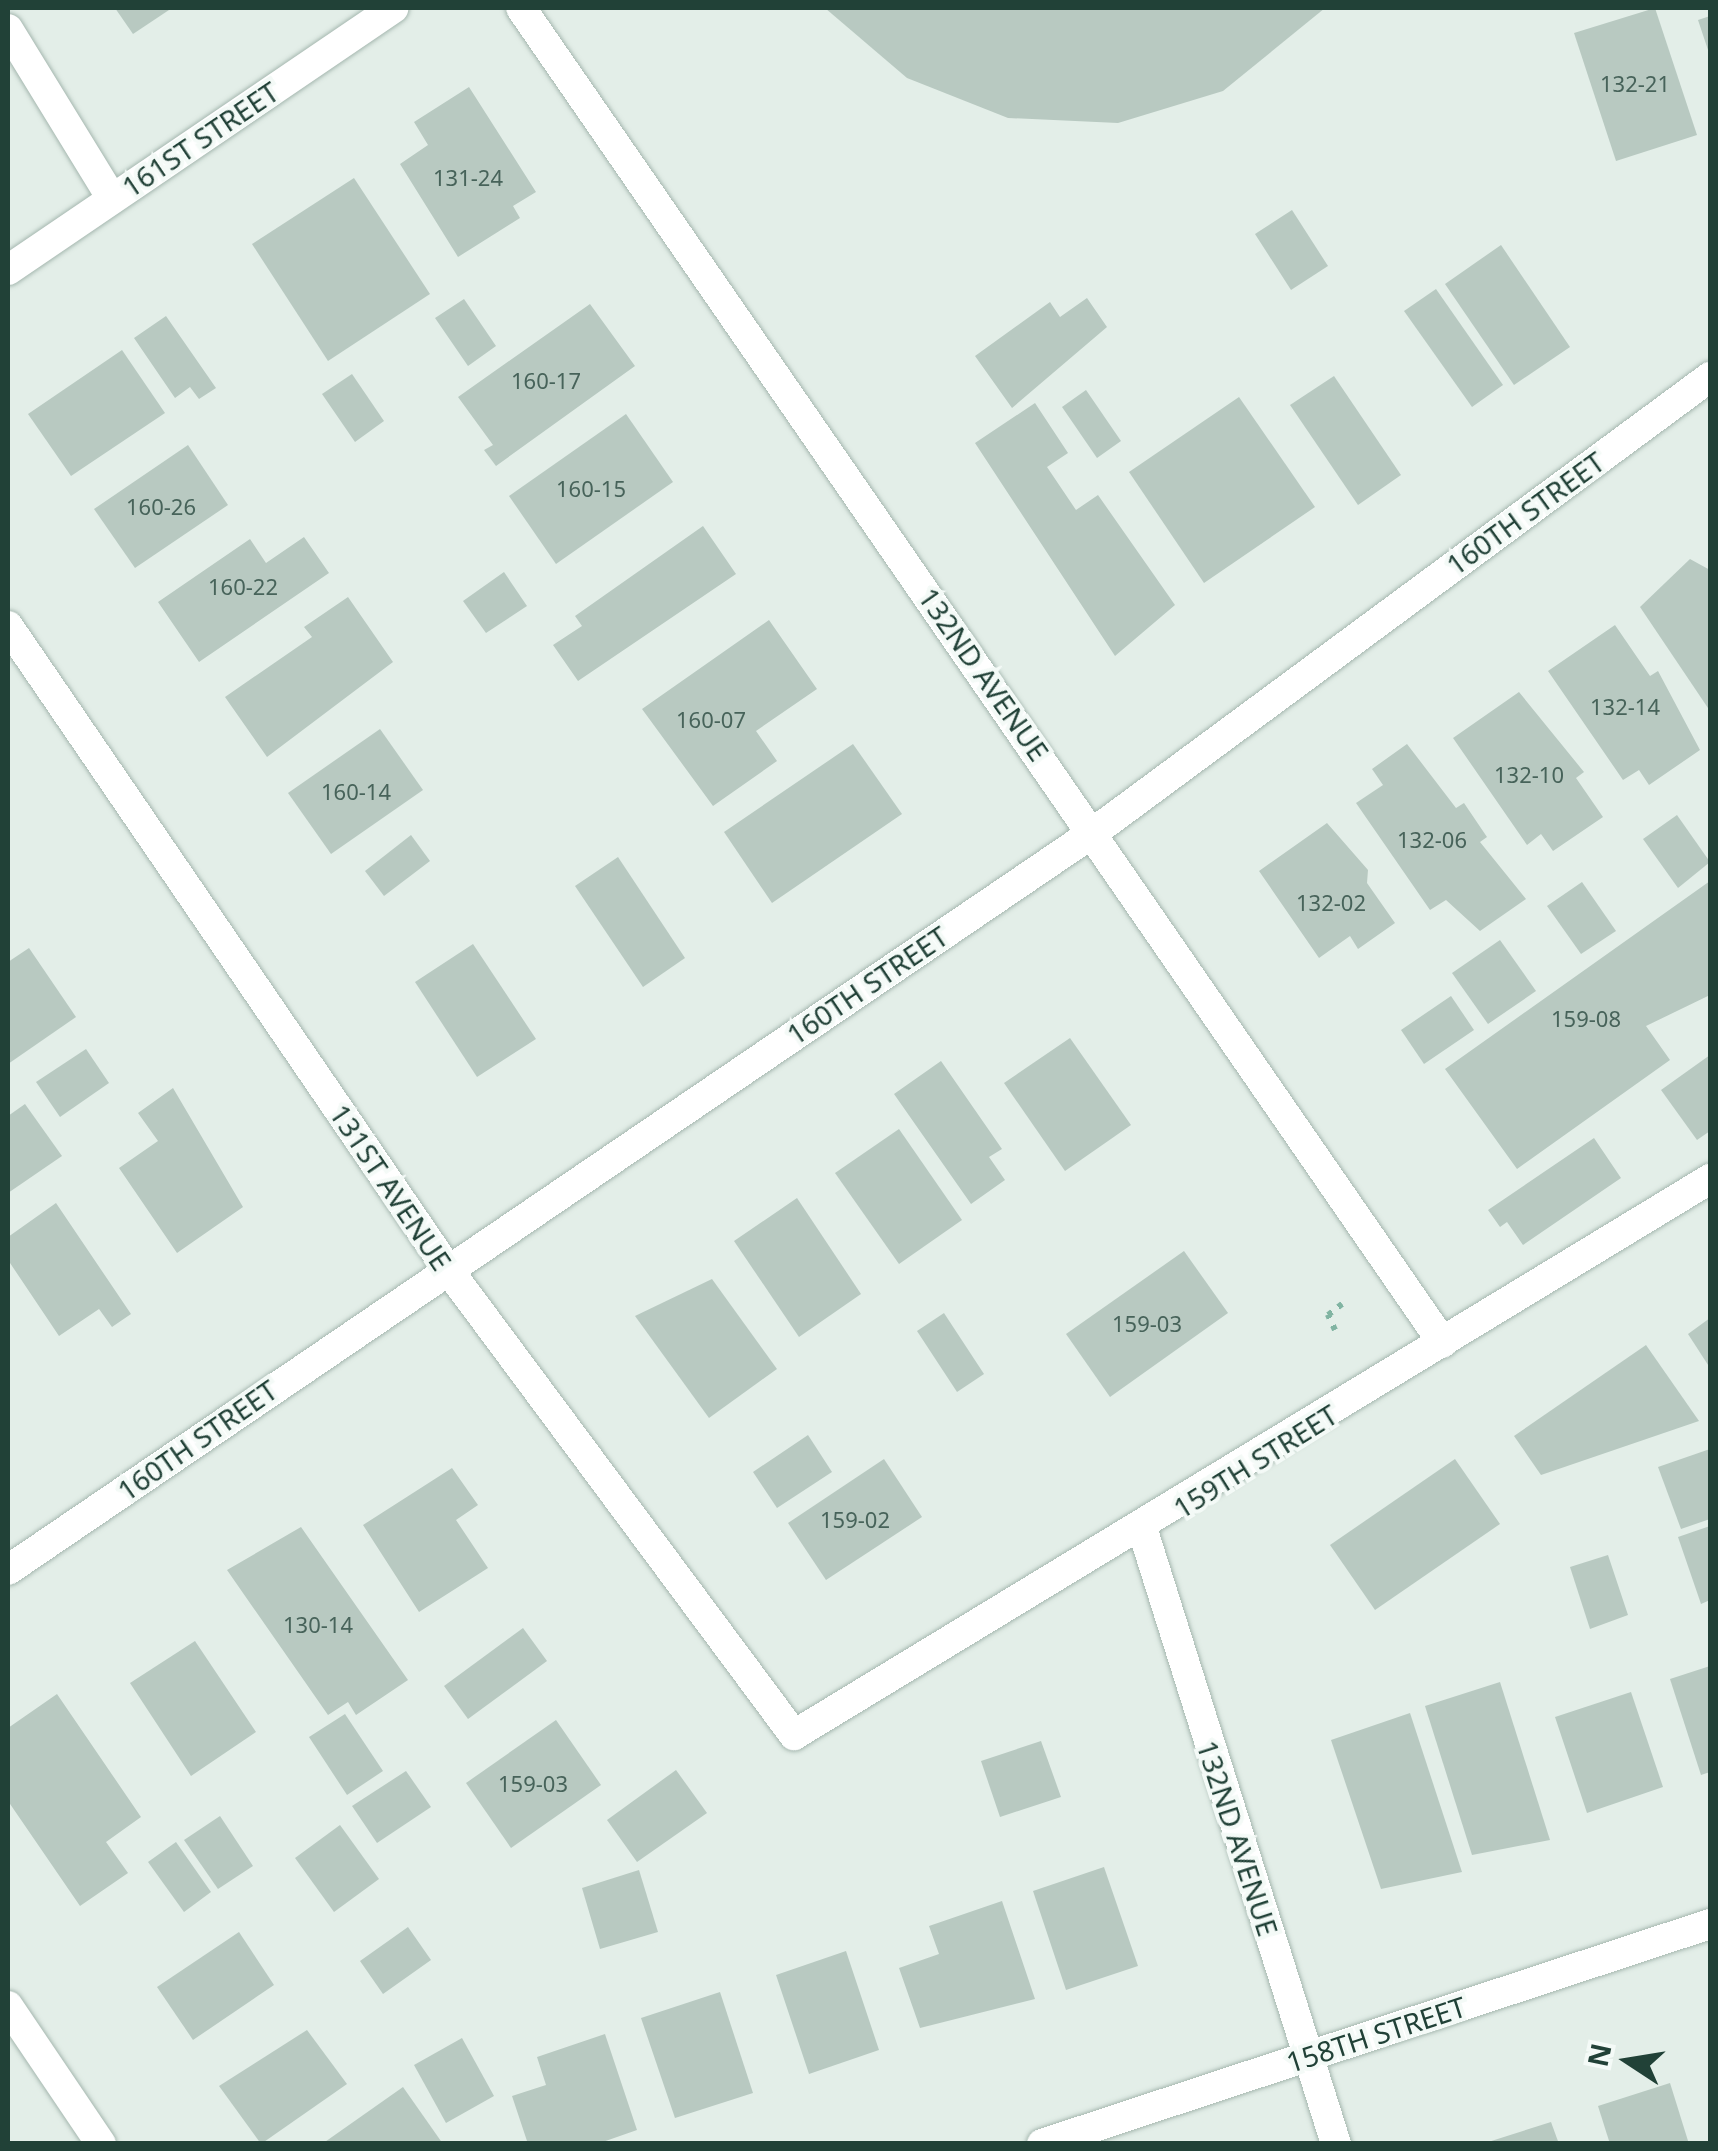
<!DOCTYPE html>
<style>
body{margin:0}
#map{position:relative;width:1718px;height:2151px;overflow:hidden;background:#e3eee8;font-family:"Noto Sans",sans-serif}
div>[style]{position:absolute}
.building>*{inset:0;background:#b8c9c1}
.path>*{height:6px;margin-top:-3px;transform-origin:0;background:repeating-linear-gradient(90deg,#81b4a2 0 5px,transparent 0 13px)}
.roads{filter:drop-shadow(0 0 2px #a5b7af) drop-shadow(0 0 2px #a5b7af)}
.minor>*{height:30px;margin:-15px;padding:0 15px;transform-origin:15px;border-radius:15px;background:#fff}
span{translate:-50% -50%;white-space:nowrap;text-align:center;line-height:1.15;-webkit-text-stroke:8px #f4faf7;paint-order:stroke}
.number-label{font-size:22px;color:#47635a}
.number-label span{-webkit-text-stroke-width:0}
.street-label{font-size:28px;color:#214137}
.frame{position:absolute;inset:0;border:10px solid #214137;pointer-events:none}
.north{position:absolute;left:1578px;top:2011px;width:100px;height:100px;-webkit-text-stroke:8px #f4faf7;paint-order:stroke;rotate:282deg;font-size:28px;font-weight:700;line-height:40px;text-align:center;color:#214137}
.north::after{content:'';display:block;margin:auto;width:35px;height:45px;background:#214137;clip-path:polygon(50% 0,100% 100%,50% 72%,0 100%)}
</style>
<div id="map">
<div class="building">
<i style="clip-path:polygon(115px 8px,172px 8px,133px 34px)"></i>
<i style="clip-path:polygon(825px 8px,1325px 8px,1223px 91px,1118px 123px,1008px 118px,907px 78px)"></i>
<i style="clip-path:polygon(1655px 8px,1697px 135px,1616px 161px,1574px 33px)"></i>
<i style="clip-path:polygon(1710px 16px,1710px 56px,1698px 20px)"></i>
<i style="clip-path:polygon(469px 87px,536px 192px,513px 206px,520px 218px,458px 257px,400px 164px,428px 145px,414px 122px)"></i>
<i style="clip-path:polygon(354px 178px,430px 294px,328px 361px,252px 244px)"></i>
<i style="clip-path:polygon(1292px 210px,1328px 266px,1291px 290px,1255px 234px)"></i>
<i style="clip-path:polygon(1501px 245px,1570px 347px,1514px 385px,1445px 284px)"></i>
<i style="clip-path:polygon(1436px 289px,1503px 385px,1472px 407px,1404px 311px)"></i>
<i style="clip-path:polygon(1087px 298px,1107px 327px,1012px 408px,975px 356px,1050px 302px,1060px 317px)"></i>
<i style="clip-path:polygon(464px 299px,496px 346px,468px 366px,435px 318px)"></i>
<i style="clip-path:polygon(590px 304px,635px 366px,496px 466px,484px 450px,493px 445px,458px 397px)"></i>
<i style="clip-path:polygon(166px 316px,216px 388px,199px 399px,190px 387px,175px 398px,134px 338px)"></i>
<i style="clip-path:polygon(122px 350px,165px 413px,71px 476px,28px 414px)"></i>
<i style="clip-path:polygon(352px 374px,384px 421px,355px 442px,322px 394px)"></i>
<i style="clip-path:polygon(1334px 376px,1401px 475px,1358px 505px,1290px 405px)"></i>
<i style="clip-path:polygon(1086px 390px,1121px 441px,1097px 458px,1062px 407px)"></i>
<i style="clip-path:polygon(1239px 397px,1315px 507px,1204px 583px,1129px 472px)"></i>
<i style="clip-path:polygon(1035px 403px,1068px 453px,1047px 467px,1076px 510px,1098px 495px,1175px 605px,1115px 656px,975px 443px)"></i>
<i style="clip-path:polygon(626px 414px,673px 482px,556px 564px,509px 496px)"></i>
<i style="clip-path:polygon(188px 445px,228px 505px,135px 568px,94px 509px)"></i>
<i style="clip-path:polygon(703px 526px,736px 574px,578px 681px,553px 645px,582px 626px,575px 616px)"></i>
<i style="clip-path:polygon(304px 537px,329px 573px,199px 662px,158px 602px,250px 539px,266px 563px)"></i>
<i style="clip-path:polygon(1690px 559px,1710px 570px,1710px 711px,1640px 607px)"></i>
<i style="clip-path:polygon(504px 572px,527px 606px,486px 633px,463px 601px)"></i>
<i style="clip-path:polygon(348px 597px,393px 662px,267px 757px,225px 697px,312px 637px,304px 627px)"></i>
<i style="clip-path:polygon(769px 620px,817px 689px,756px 731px,777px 761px,713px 806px,642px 709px)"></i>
<i style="clip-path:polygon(1615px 625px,1650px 676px,1658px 671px,1700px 750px,1649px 785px,1639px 770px,1623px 780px,1548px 671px)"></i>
<i style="clip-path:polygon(1519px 692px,1584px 772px,1576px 778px,1603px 817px,1553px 851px,1541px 834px,1527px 845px,1453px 738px)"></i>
<i style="clip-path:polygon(380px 729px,423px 790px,331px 854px,288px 793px)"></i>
<i style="clip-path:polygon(853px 744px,902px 814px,772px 903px,724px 832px)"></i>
<i style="clip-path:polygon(1407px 744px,1456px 808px,1464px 803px,1487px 837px,1480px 842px,1526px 899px,1480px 931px,1446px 900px,1430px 910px,1356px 803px,1383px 785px,1372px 769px)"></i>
<i style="clip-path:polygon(1677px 815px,1710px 862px,1678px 888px,1643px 839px)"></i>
<i style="clip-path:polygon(1327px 823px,1368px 870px,1367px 883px,1395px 923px,1358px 949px,1350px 936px,1319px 958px,1259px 871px)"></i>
<i style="clip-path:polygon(411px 835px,430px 861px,384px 896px,365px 871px)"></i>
<i style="clip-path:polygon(618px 857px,685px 958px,643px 987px,575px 886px)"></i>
<i style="clip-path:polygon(1710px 881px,1710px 995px,1646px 1026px,1670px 1060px,1517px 1169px,1445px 1069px)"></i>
<i style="clip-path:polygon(1582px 882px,1616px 931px,1581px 954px,1547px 906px)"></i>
<i style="clip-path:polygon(1500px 940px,1536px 991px,1488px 1024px,1452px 973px)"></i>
<i style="clip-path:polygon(473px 944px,536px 1039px,477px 1077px,415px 982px)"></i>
<i style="clip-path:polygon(29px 948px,76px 1017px,8px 1064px,8px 962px)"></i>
<i style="clip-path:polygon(1451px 996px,1474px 1030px,1424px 1064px,1401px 1030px)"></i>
<i style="clip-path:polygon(1070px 1038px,1131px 1125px,1065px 1171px,1004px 1083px)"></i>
<i style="clip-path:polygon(86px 1049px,109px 1083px,60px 1117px,36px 1082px)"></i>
<i style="clip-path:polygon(1710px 1055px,1710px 1131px,1697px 1140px,1661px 1090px)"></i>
<i style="clip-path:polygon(941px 1061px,1002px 1149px,989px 1157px,1005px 1180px,971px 1204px,894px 1094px)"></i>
<i style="clip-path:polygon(173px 1088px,243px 1207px,177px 1253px,119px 1168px,158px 1141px,138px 1113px)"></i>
<i style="clip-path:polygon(25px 1104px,62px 1156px,8px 1193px,8px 1116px)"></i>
<i style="clip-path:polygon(899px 1129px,962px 1220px,899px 1264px,835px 1173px)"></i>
<i style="clip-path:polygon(1594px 1138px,1621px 1178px,1523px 1245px,1507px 1222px,1500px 1227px,1488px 1210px)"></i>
<i style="clip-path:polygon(797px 1198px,861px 1294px,799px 1337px,734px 1241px)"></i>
<i style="clip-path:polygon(56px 1203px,131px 1314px,112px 1327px,99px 1309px,59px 1336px,8px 1260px,8px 1237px)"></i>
<i style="clip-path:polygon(1184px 1251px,1228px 1313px,1110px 1397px,1066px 1334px)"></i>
<i style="clip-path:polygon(712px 1279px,777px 1369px,709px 1418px,635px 1316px)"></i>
<i style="clip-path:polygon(944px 1313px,984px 1374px,957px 1392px,917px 1331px)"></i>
<i style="clip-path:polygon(1710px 1318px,1710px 1368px,1688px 1334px)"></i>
<i style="clip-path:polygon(1646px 1345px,1699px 1421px,1541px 1475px,1514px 1436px)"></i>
<i style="clip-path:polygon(808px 1435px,832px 1472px,777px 1508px,753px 1472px)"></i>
<i style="clip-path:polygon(1710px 1449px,1710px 1519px,1681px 1529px,1658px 1467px)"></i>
<i style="clip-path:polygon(884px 1459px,922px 1517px,826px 1580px,788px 1523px)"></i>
<i style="clip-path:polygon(1455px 1459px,1500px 1524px,1375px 1610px,1330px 1545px)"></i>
<i style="clip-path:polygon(452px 1468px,478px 1505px,456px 1520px,488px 1568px,419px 1612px,363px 1525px)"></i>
<i style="clip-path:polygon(1710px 1526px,1710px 1600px,1701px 1604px,1678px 1537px)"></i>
<i style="clip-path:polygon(301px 1527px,408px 1680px,356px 1715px,348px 1702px,328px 1715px,227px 1570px)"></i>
<i style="clip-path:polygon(1608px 1555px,1628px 1615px,1590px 1629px,1570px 1567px)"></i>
<i style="clip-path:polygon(523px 1628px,547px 1661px,468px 1719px,444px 1686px)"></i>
<i style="clip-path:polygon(195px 1641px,256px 1732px,191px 1776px,130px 1683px)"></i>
<i style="clip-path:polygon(1710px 1666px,1710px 1772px,1701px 1775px,1670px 1679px)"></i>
<i style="clip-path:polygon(1500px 1682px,1550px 1840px,1472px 1855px,1425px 1706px)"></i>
<i style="clip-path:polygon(1631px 1692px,1663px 1787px,1587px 1813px,1555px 1717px)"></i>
<i style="clip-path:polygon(57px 1694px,141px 1817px,106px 1842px,128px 1873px,80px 1906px,8px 1801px,8px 1728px)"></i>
<i style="clip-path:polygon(1410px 1713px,1462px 1872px,1381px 1889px,1331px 1740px)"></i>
<i style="clip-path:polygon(345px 1714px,383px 1771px,347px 1795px,309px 1737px)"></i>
<i style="clip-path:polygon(556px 1720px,601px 1785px,511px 1848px,466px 1783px)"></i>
<i style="clip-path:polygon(1041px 1741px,1061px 1797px,1000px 1817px,981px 1761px)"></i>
<i style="clip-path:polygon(676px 1770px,707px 1813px,637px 1862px,607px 1820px)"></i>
<i style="clip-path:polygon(406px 1771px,431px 1807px,377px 1843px,352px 1806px)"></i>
<i style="clip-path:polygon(220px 1816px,253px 1866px,218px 1889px,184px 1840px)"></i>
<i style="clip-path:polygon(340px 1825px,379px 1879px,334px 1912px,295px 1858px)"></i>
<i style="clip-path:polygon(176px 1842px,211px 1892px,184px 1912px,148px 1862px)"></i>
<i style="clip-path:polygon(1104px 1867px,1138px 1966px,1066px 1990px,1033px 1891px)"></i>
<i style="clip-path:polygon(639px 1870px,658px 1932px,600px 1949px,582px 1888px)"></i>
<i style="clip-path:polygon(1002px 1901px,1035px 1999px,920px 2028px,899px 1968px,939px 1954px,929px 1926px)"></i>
<i style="clip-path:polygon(408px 1927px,431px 1960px,383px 1994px,360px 1961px)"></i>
<i style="clip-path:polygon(239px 1932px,274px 1985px,193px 2040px,157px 1987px)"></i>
<i style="clip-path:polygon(846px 1951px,879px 2050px,809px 2074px,776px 1975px)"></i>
<i style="clip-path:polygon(720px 1992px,753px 2093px,675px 2118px,641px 2018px)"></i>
<i style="clip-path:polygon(307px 2030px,347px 2084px,261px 2144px,219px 2086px)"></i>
<i style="clip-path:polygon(605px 2034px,637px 2130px,597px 2144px,528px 2144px,512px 2096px,546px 2085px,537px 2057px)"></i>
<i style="clip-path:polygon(462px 2038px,494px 2096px,446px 2123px,414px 2065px)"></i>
<i style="clip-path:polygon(1670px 2083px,1689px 2144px,1610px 2144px,1598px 2106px)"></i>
<i style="clip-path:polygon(403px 2087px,443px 2144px,322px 2144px)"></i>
<i style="clip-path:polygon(1551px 2122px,1559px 2144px,1485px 2144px,1485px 2143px)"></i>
</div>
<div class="path">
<i style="left:1335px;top:1330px;width:17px;rotate:-115deg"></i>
<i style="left:1328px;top:1315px;width:18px;rotate:-38deg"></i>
</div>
<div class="roads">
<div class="minor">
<i style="left:521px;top:8px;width:1622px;rotate:55.37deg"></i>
<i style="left:8px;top:29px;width:199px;rotate:58.5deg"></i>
<i style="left:8px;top:270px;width:466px;rotate:-34.2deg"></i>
<i style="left:8px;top:626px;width:778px;rotate:55.64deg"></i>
<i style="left:447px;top:1268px;width:582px;rotate:53.39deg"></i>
<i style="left:794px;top:1735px;width:1072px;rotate:-31.26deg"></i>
<i style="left:1143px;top:1531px;width:643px;rotate:72.52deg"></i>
<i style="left:8px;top:1570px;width:1313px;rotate:-34.2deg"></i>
<i style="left:1094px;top:832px;width:766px;rotate:-36.45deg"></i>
<i style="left:8px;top:2006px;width:166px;rotate:56deg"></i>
<i style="left:1042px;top:2144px;width:703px;rotate:-18.23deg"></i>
</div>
</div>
<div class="number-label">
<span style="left:1635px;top:84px">132-21</span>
<span style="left:468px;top:178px">131-24</span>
<span style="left:546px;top:381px">160-17</span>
<span style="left:591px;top:489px">160-15</span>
<span style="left:161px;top:507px">160-26</span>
<span style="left:243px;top:587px">160-22</span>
<span style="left:1625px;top:707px">132-14</span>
<span style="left:711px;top:720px">160-07</span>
<span style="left:1529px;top:775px">132-10</span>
<span style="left:356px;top:792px">160-14</span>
<span style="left:1432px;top:840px">132-06</span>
<span style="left:1331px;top:903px">132-02</span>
<span style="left:1586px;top:1019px">159-08</span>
<span style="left:1147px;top:1324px">159-03</span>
<span style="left:855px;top:1520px">159-02</span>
<span style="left:318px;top:1625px">130-14</span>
<span style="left:533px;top:1784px">159-03</span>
</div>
<div class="street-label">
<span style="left:200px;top:139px;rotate:-34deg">161ST STREET</span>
<span style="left:1525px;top:513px;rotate:-36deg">160TH STREET</span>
<span style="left:984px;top:674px;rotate:55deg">132ND AVENUE</span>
<span style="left:867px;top:985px;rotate:-34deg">160TH STREET</span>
<span style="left:391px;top:1187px;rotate:56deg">131ST AVENUE</span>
<span style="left:197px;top:1440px;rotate:-35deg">160TH STREET</span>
<span style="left:1255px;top:1461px;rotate:-32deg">159TH STREET</span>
<span style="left:1238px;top:1838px;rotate:72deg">132ND AVENUE</span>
<span style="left:1376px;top:2034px;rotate:-18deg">158TH STREET</span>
</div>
<div class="frame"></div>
<div class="north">N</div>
</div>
